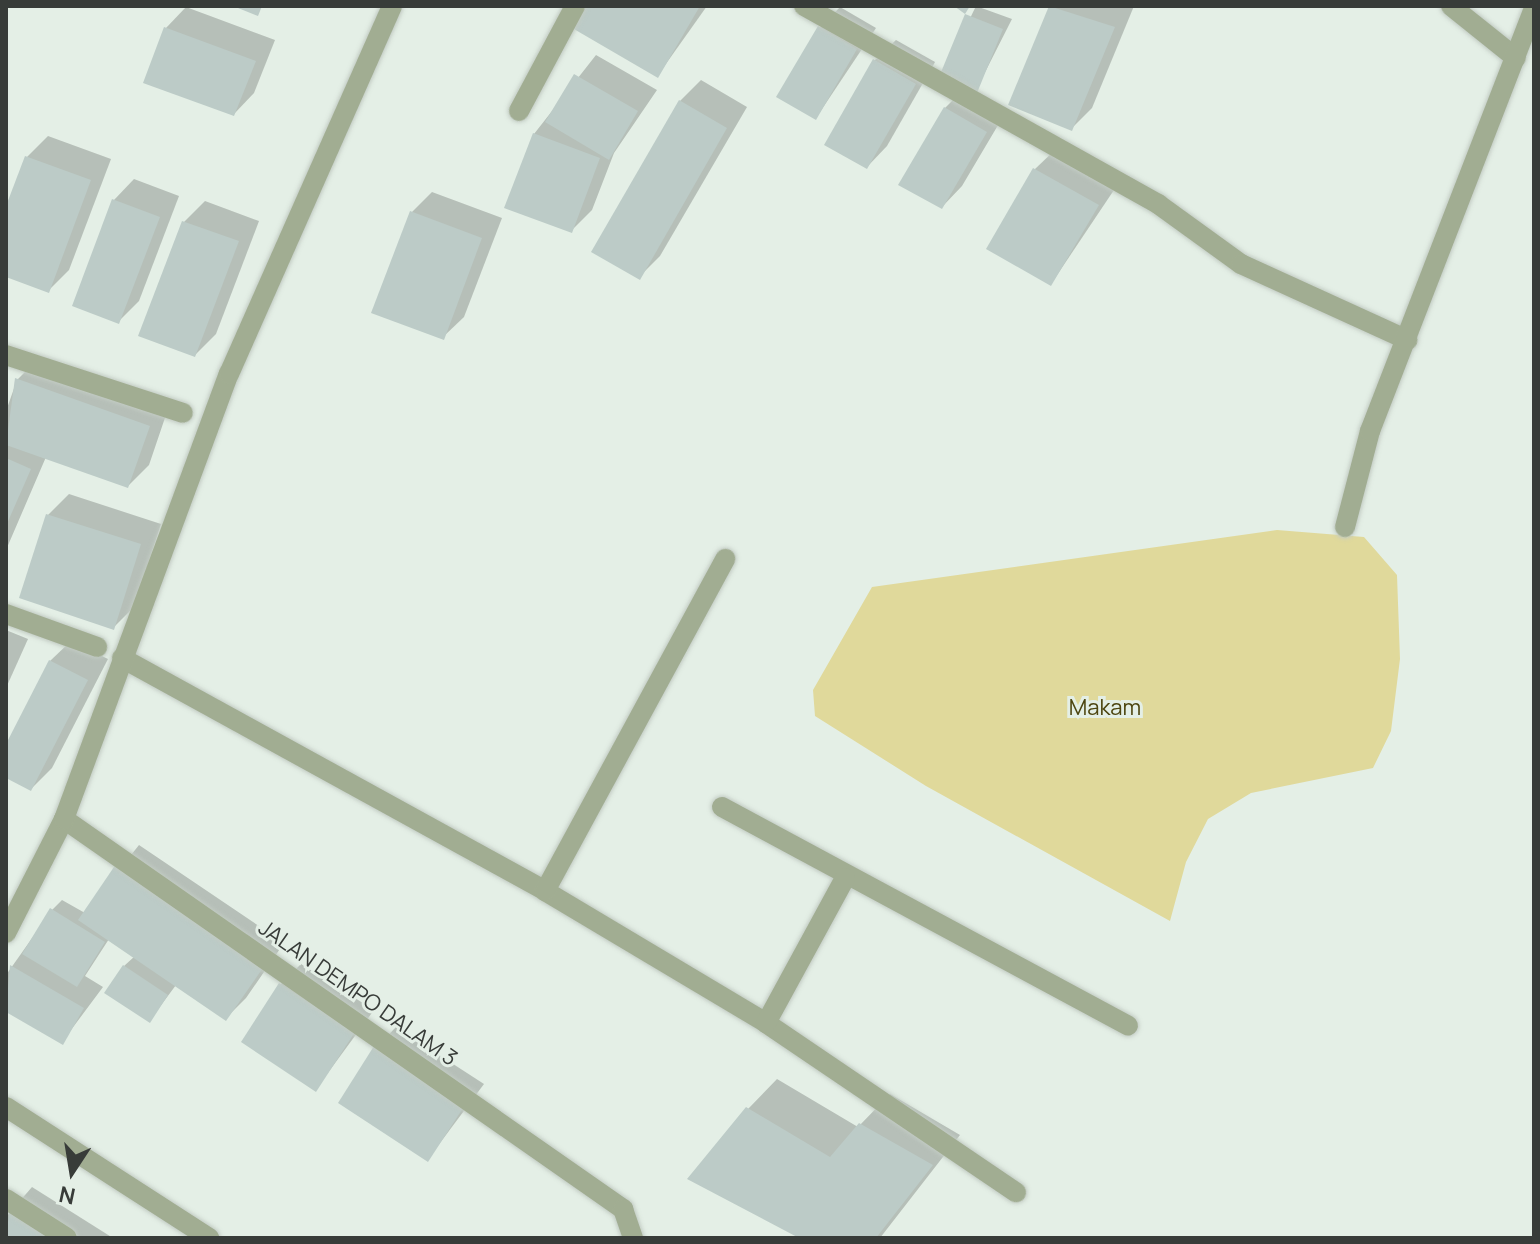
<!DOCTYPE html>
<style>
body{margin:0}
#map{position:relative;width:1540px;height:1244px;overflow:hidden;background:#e4efe6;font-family:Manrope,sans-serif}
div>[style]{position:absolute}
.green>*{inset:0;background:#e0d99b}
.shadow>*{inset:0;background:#0003}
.building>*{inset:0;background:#bccbc7}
.roads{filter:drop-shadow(0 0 2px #c2cbc3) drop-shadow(0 0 2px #c2cbc3)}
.street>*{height:20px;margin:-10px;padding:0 10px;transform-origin:10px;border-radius:10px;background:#a1ad92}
span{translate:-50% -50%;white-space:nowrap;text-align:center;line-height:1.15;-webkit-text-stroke:6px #e4efe6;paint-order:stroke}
.park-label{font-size:22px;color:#4d4610}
.street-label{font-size:22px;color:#383c39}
.frame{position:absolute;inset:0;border:8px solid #383c39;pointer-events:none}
.north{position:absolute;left:32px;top:1132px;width:80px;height:80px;-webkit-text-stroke:6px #e4efe6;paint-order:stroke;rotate:192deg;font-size:22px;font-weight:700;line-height:32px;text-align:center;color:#383c39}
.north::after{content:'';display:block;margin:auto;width:28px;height:36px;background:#383c39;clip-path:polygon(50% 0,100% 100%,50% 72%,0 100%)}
</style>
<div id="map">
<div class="green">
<i style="clip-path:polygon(1277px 530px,1364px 537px,1397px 575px,1400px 659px,1391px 731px,1373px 768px,1251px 793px,1208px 819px,1186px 862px,1170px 921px,926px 786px,815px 716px,813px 690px,872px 587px)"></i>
</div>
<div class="shadow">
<i style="clip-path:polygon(581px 6px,707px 6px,658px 75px)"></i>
<i style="clip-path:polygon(976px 6px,1012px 19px,975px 92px,1007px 110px,962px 186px,942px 207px,945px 108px,967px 86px,942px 76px)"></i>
<i style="clip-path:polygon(1052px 6px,1134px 6px,1092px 108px,1071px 129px,1011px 104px)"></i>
<i style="clip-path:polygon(186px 7px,275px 40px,254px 93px,234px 114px,166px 28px)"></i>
<i style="clip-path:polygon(840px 7px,876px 28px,816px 118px,820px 28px)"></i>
<i style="clip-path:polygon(896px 40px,935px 62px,887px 146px,867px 167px,875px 60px)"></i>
<i style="clip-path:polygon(596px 55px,657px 90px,614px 153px,592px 210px,571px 231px,534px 134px)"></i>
<i style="clip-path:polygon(701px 80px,747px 107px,660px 256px,639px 277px,594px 251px,680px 101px)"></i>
<i style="clip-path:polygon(48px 136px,111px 159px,69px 270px,48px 291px,6px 275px,6px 212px,27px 157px)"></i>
<i style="clip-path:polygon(1056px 149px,1118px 184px,1051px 284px,1035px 169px)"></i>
<i style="clip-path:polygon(134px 179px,179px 196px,139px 301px,119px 321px,114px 200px)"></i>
<i style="clip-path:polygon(432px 192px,502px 218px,464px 317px,443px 337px,411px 213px)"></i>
<i style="clip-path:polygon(205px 201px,259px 221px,216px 334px,195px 355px,184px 222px)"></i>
<i style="clip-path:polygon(38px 359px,169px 406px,149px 465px,128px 486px,46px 457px,6px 550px,6px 411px,17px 380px)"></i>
<i style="clip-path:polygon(69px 494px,161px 524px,134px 607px,113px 628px,48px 515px)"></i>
<i style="clip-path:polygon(6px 630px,28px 639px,6px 688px)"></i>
<i style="clip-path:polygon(71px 641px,108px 659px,52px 768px,31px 789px,6px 776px,6px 749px,50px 661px)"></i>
<i style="clip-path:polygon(139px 845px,284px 943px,246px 998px,226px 1018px,176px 985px,150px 1020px,124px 966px,135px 956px,109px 939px,85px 976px,103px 987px,62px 1042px,6px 1010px,6px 975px,52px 910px,62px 900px,85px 913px)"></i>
<i style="clip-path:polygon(301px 964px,374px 1010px,316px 1089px,281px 984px)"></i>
<i style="clip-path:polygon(396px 1027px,484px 1084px,428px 1159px,376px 1048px)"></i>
<i style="clip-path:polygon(777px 1079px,858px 1127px,890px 1094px,960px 1135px,880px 1238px,804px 1238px,748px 1109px)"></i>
<i style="clip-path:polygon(32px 1187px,113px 1238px,6px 1238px,6px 1217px)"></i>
</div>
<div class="building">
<i style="clip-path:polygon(233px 6px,262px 6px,258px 16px)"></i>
<i style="clip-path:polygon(578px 6px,700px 6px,658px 78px,567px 25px)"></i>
<i style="clip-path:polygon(954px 6px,970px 6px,965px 14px)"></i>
<i style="clip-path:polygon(1049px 6px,1115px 27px,1072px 131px,1008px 105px)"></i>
<i style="clip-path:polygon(965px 14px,1003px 29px,977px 93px,939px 77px)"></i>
<i style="clip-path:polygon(818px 26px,857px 49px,816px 120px,776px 97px)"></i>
<i style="clip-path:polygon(164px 27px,256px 61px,234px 116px,143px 83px)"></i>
<i style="clip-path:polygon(873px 59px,916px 84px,867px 169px,824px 145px)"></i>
<i style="clip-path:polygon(574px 74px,638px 111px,609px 160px,545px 122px)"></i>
<i style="clip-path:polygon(679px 100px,727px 128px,640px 280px,591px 252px)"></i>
<i style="clip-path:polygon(944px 107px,987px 132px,942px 209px,898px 185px)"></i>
<i style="clip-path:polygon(533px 133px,600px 158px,572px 233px,504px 208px)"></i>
<i style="clip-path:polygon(25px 156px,91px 180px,49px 293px,6px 277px,6px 206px)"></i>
<i style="clip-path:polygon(1033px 168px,1099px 205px,1051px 286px,986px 249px)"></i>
<i style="clip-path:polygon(112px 199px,160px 217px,119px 324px,72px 306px)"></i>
<i style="clip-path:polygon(410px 211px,482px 238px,444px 340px,371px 313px)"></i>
<i style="clip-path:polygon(182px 221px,239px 241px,195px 357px,138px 336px)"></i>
<i style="clip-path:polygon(15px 378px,150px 426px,128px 488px,6px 445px)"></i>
<i style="clip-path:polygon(6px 458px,31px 469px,6px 526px)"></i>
<i style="clip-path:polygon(46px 514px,141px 544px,114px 630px,19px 598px)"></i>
<i style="clip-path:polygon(49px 660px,88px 680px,31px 791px,6px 778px,6px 744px)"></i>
<i style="clip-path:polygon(116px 864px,265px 965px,226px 1021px,78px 920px)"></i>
<i style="clip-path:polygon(50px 908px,105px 942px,77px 987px,22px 954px)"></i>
<i style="clip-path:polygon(10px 965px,84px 1008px,63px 1045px,6px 1012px)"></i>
<i style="clip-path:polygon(123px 965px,168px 995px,150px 1023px,104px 993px)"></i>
<i style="clip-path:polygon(279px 983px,355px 1032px,316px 1092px,241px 1042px)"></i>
<i style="clip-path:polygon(374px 1046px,465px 1105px,428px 1162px,338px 1103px)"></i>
<i style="clip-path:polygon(746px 1107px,830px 1157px,859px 1123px,933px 1165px,876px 1238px,799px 1238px,687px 1179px)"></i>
<i style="clip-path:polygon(10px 1206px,60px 1238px,6px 1238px)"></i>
</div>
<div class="roads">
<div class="street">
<i style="left:804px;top:6px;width:406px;rotate:29.2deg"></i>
<i style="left:1158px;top:204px;width:102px;rotate:35.9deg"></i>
<i style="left:1241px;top:264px;width:183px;rotate:24.5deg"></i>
<i style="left:1451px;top:6px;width:83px;rotate:38.7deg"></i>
<i style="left:519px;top:111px;width:119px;rotate:-61.9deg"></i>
<i style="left:6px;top:355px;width:186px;rotate:18.1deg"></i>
<i style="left:1345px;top:527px;width:99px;rotate:-75.4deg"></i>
<i style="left:1370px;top:431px;width:453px;rotate:-68.8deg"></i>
<i style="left:6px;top:614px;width:97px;rotate:19.9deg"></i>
<i style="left:122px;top:658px;width:483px;rotate:28.8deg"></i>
<i style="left:545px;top:891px;width:257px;rotate:30.8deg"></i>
<i style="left:766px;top:1023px;width:302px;rotate:34.1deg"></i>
<i style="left:722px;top:807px;width:461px;rotate:28.3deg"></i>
<i style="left:64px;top:819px;width:682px;rotate:34.9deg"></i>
<i style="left:623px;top:1209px;width:31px;rotate:71deg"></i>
<i style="left:545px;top:891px;width:378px;rotate:-61.5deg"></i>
<i style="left:6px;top:933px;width:128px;rotate:-63deg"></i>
<i style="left:64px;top:819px;width:475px;rotate:-69.7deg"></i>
<i style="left:229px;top:374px;width:402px;rotate:-66.1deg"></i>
<i style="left:766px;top:1023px;width:165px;rotate:-61.4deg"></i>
<i style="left:6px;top:1107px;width:242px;rotate:32.8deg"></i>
<i style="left:6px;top:1199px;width:72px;rotate:32.6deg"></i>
</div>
</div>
<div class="park-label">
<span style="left:1105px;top:708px">Makam</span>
</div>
<div class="street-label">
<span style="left:358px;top:993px;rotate:35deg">JALAN DEMPO DALAM 3</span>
</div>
<div class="frame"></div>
<div class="north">N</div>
</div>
